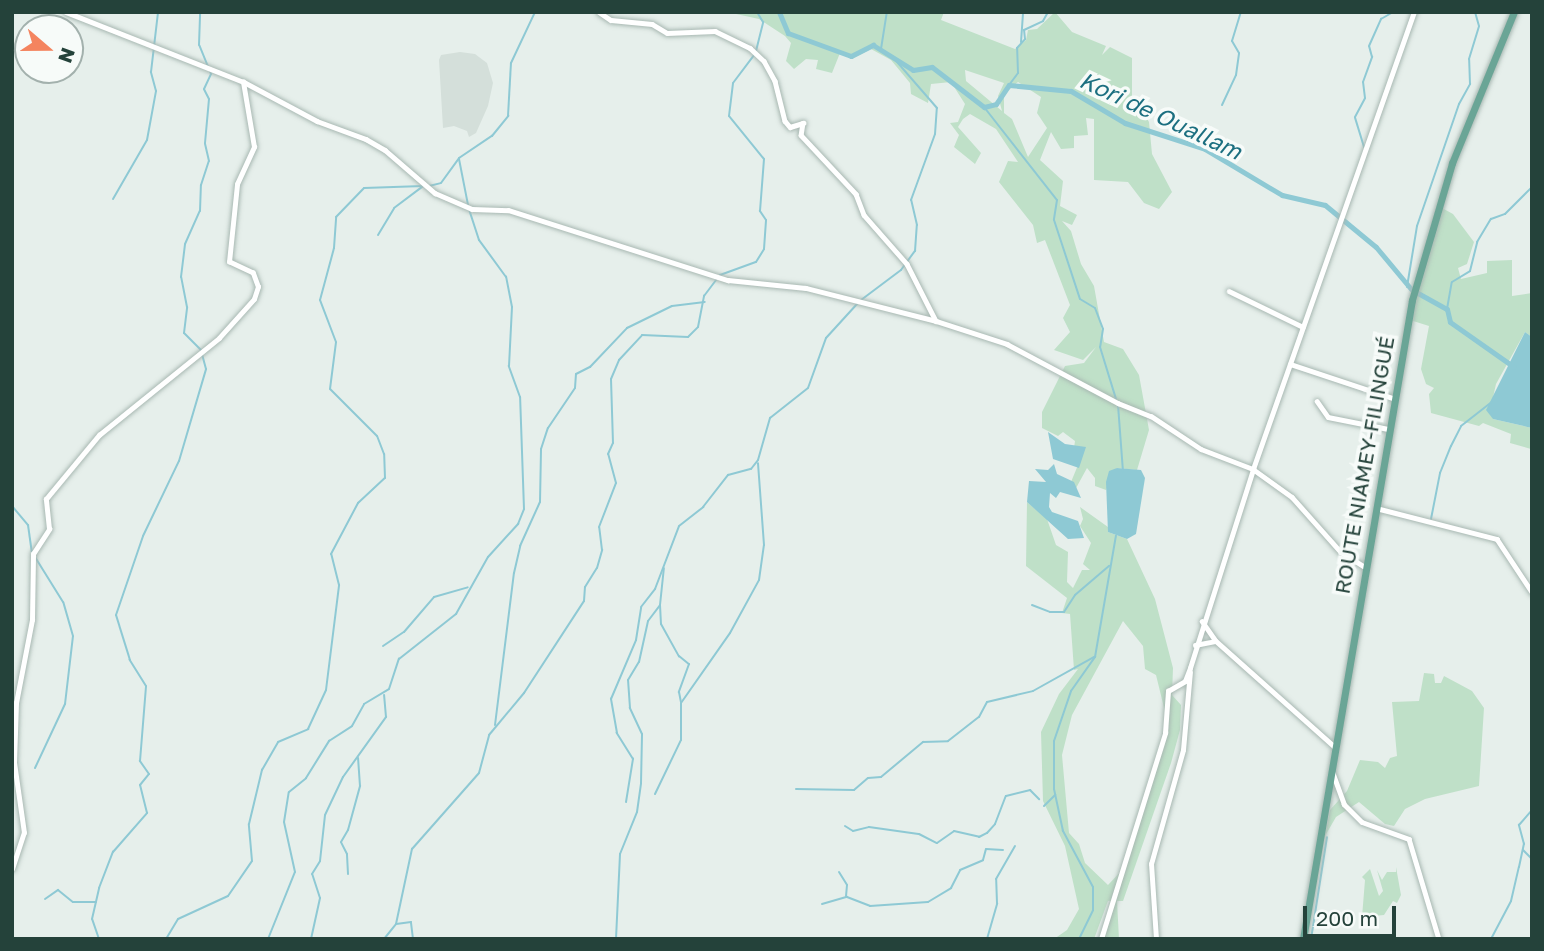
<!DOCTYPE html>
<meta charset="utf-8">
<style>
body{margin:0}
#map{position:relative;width:1544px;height:951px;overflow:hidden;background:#e6efeb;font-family:"Golos Text",sans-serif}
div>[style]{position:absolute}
.built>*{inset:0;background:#d4dfda}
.green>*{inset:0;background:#bfe0c8}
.water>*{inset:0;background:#8ec9d4}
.stream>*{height:2px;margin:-1px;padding:0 1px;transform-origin:1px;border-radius:1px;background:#8ec9d4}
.river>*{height:5px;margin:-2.5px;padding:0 2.5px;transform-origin:2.5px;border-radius:2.5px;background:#8ec9d4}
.roads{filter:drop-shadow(0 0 2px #a8b8b2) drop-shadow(0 0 2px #a8b8b2)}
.minor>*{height:4.5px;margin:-2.25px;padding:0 2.25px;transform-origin:2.25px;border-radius:2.25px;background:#fff}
.major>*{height:7px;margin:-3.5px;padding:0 3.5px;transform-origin:3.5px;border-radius:3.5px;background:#6aa596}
span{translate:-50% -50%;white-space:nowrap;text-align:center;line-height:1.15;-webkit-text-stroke:7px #f7fbf9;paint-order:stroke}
.street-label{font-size:21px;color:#24423a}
.water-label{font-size:23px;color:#1c6f80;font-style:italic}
.frame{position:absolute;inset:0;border:14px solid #24423a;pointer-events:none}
.north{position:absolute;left:14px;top:14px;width:70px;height:70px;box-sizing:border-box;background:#f7fbf9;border:2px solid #a3b1ad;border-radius:50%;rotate:110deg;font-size:19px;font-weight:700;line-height:28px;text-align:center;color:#24423a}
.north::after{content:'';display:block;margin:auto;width:24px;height:32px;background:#f4845f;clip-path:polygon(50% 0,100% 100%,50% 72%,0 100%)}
.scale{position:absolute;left:1303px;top:906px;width:93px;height:32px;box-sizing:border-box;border:4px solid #24423a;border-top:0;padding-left:9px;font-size:21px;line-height:24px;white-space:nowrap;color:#24423a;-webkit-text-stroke:5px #f7fbf9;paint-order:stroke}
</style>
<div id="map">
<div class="built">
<i style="clip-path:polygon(460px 52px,475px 54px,487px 63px,493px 83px,488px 106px,476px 133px,469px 137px,467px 131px,454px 126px,443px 128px,439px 60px,441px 55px)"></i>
</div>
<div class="green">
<i style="clip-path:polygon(evenodd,727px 12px,944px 12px,941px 20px,1015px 49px,1026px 40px,1028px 30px,1037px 29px,1055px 12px,1072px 32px,1106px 46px,1102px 55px,1110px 47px,1132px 58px,1132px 107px,1140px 107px,1149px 122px,1152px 154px,1172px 192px,1159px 209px,1144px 203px,1128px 182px,1094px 180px,1094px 119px,1086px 118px,1088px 135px,1074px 136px,1074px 148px,1061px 149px,1051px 132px,1040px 160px,1063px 181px,1060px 206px,1077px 215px,1072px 225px,1062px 221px,1071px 231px,1081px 264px,1094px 286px,1104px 342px,1123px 349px,1139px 375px,1149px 430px,1137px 470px,1117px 468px,1106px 490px,1095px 486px,1095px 478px,1087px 468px,1075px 490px,1071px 482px,1085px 448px,1074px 448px,1075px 441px,1063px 432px,1058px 436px,1042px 428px,1042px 412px,1065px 366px,1084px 363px,1096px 347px,1083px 360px,1054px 350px,1070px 332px,1063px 318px,1070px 305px,1045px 240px,1037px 243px,1033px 225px,999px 182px,1008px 161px,1018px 162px,996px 129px,970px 114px,963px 119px,958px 127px,981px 153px,975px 164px,954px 147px,959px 135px,950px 123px,958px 122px,965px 104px,951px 82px,931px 84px,928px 103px,911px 94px,910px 83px,891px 60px,871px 49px,852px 59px,840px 53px,832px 73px,816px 69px,818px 60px,806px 59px,794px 69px,786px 61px,791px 43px,785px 36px,759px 19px,727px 12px,965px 70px,1004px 83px,998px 96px,1002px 111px,966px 81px,965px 70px,727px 12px,1018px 82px,1041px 97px,1037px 113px,1047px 128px,1028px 157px,1012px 119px,1004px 113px,1004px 94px,1018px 82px)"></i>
<i style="clip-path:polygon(1442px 208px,1453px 214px,1474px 242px,1467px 264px,1458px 268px,1461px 279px,1487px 273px,1487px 261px,1512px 260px,1512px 296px,1532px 293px,1532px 337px,1525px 332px,1496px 384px,1492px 402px,1493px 419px,1532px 428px,1531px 449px,1510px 443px,1511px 434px,1483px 423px,1479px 426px,1431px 413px,1429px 394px,1434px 388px,1426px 384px,1421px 369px,1429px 326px,1410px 320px)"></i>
<i style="clip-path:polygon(evenodd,1027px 502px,1047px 519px,1056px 545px,1068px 552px,1067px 582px,1073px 588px,1082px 570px,1090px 570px,1083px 564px,1091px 543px,1080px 526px,1083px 519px,1080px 507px,1108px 527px,1108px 532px,1127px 539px,1155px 599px,1173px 668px,1172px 695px,1181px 705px,1180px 730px,1171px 763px,1123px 901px,1117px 901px,1119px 939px,1102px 939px,1114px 900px,1108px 901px,1094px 939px,1054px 939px,1067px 930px,1079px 909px,1065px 846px,1043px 801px,1041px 732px,1059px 694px,1078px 669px,1074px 670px,1070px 614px,1062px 613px,1067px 598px,1026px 566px,1027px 502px,1123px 621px,1143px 646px,1145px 669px,1156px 675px,1169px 728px,1125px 867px,1108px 885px,1085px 863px,1079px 844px,1069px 833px,1062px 755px,1072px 715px,1123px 621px)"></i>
<i style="clip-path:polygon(1424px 673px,1434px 674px,1435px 683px,1441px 683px,1444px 676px,1459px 684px,1472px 691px,1484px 708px,1479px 786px,1425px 799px,1405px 809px,1394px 826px,1385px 824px,1359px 802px,1336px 817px,1325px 836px,1330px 810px,1347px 791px,1360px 760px,1378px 762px,1385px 768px,1390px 758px,1397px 756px,1392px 702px,1419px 701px)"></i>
<i style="clip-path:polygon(1396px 867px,1401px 895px,1397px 903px,1393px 901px,1384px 915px,1362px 917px,1365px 880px,1362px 877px,1370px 869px,1379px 896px,1383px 891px,1377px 870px,1382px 880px,1387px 872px,1396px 872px)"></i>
</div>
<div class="water">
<i style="clip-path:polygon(1525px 332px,1532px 337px,1532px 428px,1493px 419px,1486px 410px)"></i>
<i style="clip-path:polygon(1048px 432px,1065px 444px,1086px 447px,1079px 468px,1053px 459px)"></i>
<i style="clip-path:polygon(1054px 464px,1057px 474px,1074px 482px,1081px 498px,1060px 492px,1056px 498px,1050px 493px,1049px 507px,1052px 512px,1078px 521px,1084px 538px,1068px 539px,1027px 502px,1029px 481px,1046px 482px,1035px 469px,1048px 470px)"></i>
<i style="clip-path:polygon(1117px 468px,1141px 470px,1145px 478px,1136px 534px,1127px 539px,1108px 532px,1106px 482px,1109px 471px)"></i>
</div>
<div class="stream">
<i style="left:1021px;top:42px;width:30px;rotate:-86deg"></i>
<i style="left:881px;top:49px;width:37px;rotate:-81deg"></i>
<i style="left:756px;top:51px;width:30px;rotate:-76deg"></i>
<i style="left:763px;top:22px;width:12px;rotate:-121deg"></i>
<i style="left:1009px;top:85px;width:15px;rotate:-53deg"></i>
<i style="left:1018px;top:73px;width:25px;rotate:-92deg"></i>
<i style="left:1017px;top:48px;width:12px;rotate:-48deg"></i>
<i style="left:1025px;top:39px;width:9px;rotate:-96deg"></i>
<i style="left:1024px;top:30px;width:21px;rotate:-25deg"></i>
<i style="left:1043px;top:21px;width:10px;rotate:-61deg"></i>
<i style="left:1222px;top:105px;width:33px;rotate:-65deg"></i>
<i style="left:1236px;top:75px;width:22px;rotate:-82deg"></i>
<i style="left:1239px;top:53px;width:14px;rotate:-120deg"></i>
<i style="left:1232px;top:41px;width:30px;rotate:-73deg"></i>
<i style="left:984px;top:107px;width:118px;rotate:51.9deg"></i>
<i style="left:1057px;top:200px;width:20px;rotate:99deg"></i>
<i style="left:1054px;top:220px;width:83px;rotate:71.8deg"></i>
<i style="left:1080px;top:299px;width:17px;rotate:31deg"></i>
<i style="left:1095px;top:308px;width:22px;rotate:69deg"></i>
<i style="left:1103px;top:329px;width:18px;rotate:99deg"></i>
<i style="left:1100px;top:347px;width:54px;rotate:72.9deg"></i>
<i style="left:1364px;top:147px;width:31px;rotate:-107deg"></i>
<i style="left:1355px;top:117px;width:21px;rotate:-62deg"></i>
<i style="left:1365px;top:98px;width:16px;rotate:-97deg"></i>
<i style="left:1363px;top:82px;width:27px;rotate:-70deg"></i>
<i style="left:1372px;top:57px;width:11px;rotate:-105deg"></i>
<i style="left:1369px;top:46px;width:30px;rotate:-66deg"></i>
<i style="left:1381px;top:19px;width:14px;rotate:-30deg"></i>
<i style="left:459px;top:159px;width:47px;rotate:78.9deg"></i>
<i style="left:429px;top:186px;width:12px;rotate:-14deg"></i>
<i style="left:441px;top:183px;width:31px;rotate:-54deg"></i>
<i style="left:459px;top:158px;width:40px;rotate:-34deg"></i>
<i style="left:492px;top:136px;width:26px;rotate:-51deg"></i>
<i style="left:508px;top:116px;width:53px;rotate:-86.8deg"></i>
<i style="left:511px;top:63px;width:56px;rotate:-64.8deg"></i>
<i style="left:113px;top:199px;width:68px;rotate:-60deg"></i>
<i style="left:147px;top:140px;width:50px;rotate:-79.6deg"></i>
<i style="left:156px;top:91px;width:20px;rotate:-105deg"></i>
<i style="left:151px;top:72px;width:60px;rotate:-83.3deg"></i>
<i style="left:378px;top:235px;width:31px;rotate:-59deg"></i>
<i style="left:394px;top:208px;width:36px;rotate:-37deg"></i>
<i style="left:720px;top:275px;width:38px;rotate:-20deg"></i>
<i style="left:756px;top:262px;width:15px;rotate:-58deg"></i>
<i style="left:764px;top:249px;width:29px;rotate:-86deg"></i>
<i style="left:766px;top:220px;width:11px;rotate:-124deg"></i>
<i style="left:760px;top:211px;width:52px;rotate:-85.6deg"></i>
<i style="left:764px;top:159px;width:55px;rotate:-129.1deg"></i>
<i style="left:729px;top:116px;width:33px;rotate:-83deg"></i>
<i style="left:733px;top:83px;width:34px;rotate:-53deg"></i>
<i style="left:1407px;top:287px;width:62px;rotate:-80.7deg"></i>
<i style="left:1417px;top:226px;width:129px;rotate:-71deg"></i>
<i style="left:1459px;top:104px;width:23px;rotate:-61deg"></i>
<i style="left:1470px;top:84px;width:25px;rotate:-92deg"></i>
<i style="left:1469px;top:59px;width:34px;rotate:-73deg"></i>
<i style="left:1479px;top:26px;width:15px;rotate:-106deg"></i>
<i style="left:861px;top:300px;width:50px;rotate:-36.9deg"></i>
<i style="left:901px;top:270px;width:24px;rotate:-54deg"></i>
<i style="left:915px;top:251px;width:26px;rotate:-86deg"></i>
<i style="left:917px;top:225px;width:26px;rotate:-103deg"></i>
<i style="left:911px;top:200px;width:70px;rotate:-70deg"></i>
<i style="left:935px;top:134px;width:26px;rotate:-86deg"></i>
<i style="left:937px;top:108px;width:70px;rotate:-131deg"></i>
<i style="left:1447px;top:309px;width:27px;rotate:-80deg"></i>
<i style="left:1452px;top:282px;width:21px;rotate:-31deg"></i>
<i style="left:1470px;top:271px;width:30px;rotate:-76deg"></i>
<i style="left:1477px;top:242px;width:27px;rotate:-59deg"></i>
<i style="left:1491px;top:219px;width:15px;rotate:-20deg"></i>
<i style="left:1505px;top:214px;width:38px;rotate:-45deg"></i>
<i style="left:1118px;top:405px;width:67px;rotate:85.7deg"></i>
<i style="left:12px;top:506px;width:25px;rotate:50deg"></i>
<i style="left:28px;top:525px;width:27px;rotate:82deg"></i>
<i style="left:1431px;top:519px;width:47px;rotate:-78.9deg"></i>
<i style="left:1440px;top:473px;width:29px;rotate:-68deg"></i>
<i style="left:1451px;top:446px;width:22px;rotate:-63deg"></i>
<i style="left:1461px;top:426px;width:39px;rotate:-38deg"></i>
<i style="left:660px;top:605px;width:19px;rotate:87deg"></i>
<i style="left:661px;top:624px;width:37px;rotate:61deg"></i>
<i style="left:679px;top:656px;width:13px;rotate:39deg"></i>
<i style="left:689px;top:664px;width:30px;rotate:110deg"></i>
<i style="left:679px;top:692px;width:10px;rotate:79deg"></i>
<i style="left:1032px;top:605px;width:19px;rotate:21deg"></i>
<i style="left:1050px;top:612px;width:14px"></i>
<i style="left:1064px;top:612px;width:20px;rotate:-57deg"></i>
<i style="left:1075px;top:595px;width:45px;rotate:-40.5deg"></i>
<i style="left:383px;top:646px;width:25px;rotate:-34deg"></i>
<i style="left:404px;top:632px;width:46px;rotate:-49.4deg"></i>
<i style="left:434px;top:597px;width:35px;rotate:-16deg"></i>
<i style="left:495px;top:725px;width:153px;rotate:-82.9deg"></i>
<i style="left:514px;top:573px;width:28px;rotate:-77deg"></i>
<i style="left:520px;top:546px;width:48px;rotate:-65.6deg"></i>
<i style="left:540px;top:502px;width:53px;rotate:-88.9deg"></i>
<i style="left:541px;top:449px;width:22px;rotate:-72deg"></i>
<i style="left:548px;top:428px;width:48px;rotate:-56deg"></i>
<i style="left:575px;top:388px;width:14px;rotate:-86deg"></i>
<i style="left:576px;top:374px;width:16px;rotate:-27deg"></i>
<i style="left:590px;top:367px;width:54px;rotate:-46.5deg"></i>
<i style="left:627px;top:328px;width:50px;rotate:-26.1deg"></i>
<i style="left:672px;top:306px;width:33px;rotate:-7deg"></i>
<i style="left:35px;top:768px;width:71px;rotate:-64.9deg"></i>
<i style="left:65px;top:704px;width:68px;rotate:-83.3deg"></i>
<i style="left:73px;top:636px;width:35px;rotate:-106deg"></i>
<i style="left:63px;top:602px;width:53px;rotate:-121.9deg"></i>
<i style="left:796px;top:789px;width:58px;rotate:1deg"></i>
<i style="left:854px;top:790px;width:18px;rotate:-41deg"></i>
<i style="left:868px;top:778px;width:13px;rotate:-4deg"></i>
<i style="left:881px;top:777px;width:55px;rotate:-39.8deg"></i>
<i style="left:923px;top:742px;width:25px;rotate:-2deg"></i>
<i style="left:948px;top:741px;width:39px;rotate:-38deg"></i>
<i style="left:979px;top:717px;width:17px;rotate:-62deg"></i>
<i style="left:987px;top:702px;width:47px;rotate:-13.4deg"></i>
<i style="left:1033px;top:691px;width:70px;rotate:-29.1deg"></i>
<i style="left:655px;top:794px;width:60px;rotate:-64.3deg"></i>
<i style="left:681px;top:740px;width:37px;rotate:-90deg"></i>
<i style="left:681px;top:703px;width:85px;rotate:-55deg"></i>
<i style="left:730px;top:633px;width:60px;rotate:-61.3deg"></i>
<i style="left:759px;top:580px;width:35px;rotate:-82deg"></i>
<i style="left:764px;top:545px;width:82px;rotate:-94.2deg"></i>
<i style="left:626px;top:802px;width:44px;rotate:-80.8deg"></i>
<i style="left:633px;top:759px;width:31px;rotate:-122deg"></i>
<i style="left:617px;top:733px;width:35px;rotate:-100deg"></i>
<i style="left:611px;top:699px;width:64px;rotate:-67deg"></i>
<i style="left:636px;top:640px;width:33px;rotate:-81deg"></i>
<i style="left:641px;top:607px;width:23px;rotate:-52deg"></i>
<i style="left:655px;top:589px;width:67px;rotate:-69.1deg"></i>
<i style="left:679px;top:526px;width:31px;rotate:-38deg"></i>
<i style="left:703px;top:507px;width:41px;rotate:-52deg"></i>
<i style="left:728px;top:475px;width:24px;rotate:-15deg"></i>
<i style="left:751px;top:469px;width:11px;rotate:-52deg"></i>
<i style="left:758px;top:460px;width:44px;rotate:-74.1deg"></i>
<i style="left:770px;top:418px;width:48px;rotate:-38.3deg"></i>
<i style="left:808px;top:388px;width:53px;rotate:-70.2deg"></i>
<i style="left:826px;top:338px;width:46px;rotate:-47.6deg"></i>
<i style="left:1044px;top:806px;width:16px;rotate:-45deg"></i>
<i style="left:845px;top:826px;width:9px;rotate:32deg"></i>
<i style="left:853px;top:831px;width:16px;rotate:-14deg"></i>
<i style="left:869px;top:827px;width:50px;rotate:8deg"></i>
<i style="left:919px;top:834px;width:20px;rotate:27deg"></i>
<i style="left:937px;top:843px;width:21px;rotate:-35deg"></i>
<i style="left:954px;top:831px;width:26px;rotate:13deg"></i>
<i style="left:979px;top:837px;width:9px;rotate:-27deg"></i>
<i style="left:987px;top:833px;width:12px;rotate:-48deg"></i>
<i style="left:995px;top:824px;width:30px;rotate:-69deg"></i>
<i style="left:1006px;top:796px;width:25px;rotate:-14deg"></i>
<i style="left:1030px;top:790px;width:13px;rotate:45deg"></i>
<i style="left:1523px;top:850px;width:13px;rotate:45deg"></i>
<i style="left:839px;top:872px;width:15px;rotate:58deg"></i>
<i style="left:847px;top:885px;width:11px;rotate:95deg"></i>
<i style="left:348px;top:874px;width:20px;rotate:-93deg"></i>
<i style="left:347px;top:854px;width:13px;rotate:-117deg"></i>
<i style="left:341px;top:842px;width:14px;rotate:-60deg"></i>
<i style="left:348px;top:830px;width:46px;rotate:-74.7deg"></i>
<i style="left:360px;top:786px;width:28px;rotate:-94deg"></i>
<i style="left:45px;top:899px;width:16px;rotate:-35deg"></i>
<i style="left:58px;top:890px;width:19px;rotate:39deg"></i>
<i style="left:73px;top:902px;width:23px"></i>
<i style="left:822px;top:904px;width:26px;rotate:-16deg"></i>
<i style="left:847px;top:897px;width:25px;rotate:21deg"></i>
<i style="left:870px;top:906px;width:58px;rotate:-3.9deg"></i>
<i style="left:928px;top:902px;width:27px;rotate:-31deg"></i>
<i style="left:951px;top:888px;width:20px;rotate:-63deg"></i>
<i style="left:960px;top:870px;width:25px;rotate:-23deg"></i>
<i style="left:983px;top:860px;width:11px;rotate:-75deg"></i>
<i style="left:986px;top:849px;width:17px;rotate:3deg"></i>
<i style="left:99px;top:939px;width:21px;rotate:-109deg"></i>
<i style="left:92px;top:919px;width:32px;rotate:-77deg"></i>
<i style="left:99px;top:888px;width:39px;rotate:-69deg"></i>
<i style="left:113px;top:852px;width:52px;rotate:-48.9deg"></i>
<i style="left:147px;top:813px;width:29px;rotate:-104deg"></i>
<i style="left:140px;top:785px;width:14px;rotate:-51deg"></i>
<i style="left:149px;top:774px;width:16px;rotate:-125deg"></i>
<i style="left:140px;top:761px;width:75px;rotate:-85.4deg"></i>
<i style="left:146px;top:686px;width:31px;rotate:-122deg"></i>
<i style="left:130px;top:660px;width:47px;rotate:-107.3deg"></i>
<i style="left:116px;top:615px;width:83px;rotate:-71.1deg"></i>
<i style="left:143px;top:536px;width:83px;rotate:-64.4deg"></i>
<i style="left:179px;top:461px;width:96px;rotate:-73.6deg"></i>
<i style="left:206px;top:369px;width:20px;rotate:-105deg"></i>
<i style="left:201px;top:350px;width:24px;rotate:-135deg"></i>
<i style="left:184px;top:333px;width:26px;rotate:-83deg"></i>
<i style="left:187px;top:307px;width:31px;rotate:-101deg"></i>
<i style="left:181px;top:277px;width:33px;rotate:-83deg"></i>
<i style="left:185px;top:244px;width:36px;rotate:-66deg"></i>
<i style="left:200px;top:211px;width:26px;rotate:-88deg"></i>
<i style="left:201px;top:185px;width:25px;rotate:-72deg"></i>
<i style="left:209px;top:161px;width:18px;rotate:-103deg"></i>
<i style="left:205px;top:143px;width:44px;rotate:-84.8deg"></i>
<i style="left:209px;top:99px;width:11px;rotate:-117deg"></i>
<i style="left:204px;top:89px;width:17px;rotate:-65deg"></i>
<i style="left:211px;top:74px;width:31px;rotate:-112deg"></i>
<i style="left:199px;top:45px;width:33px;rotate:-88deg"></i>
<i style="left:166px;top:939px;width:23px;rotate:-59deg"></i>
<i style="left:178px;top:919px;width:55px;rotate:-24.7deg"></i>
<i style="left:228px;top:896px;width:42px;rotate:-55.6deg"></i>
<i style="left:252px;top:861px;width:37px;rotate:-95deg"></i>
<i style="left:249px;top:824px;width:56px;rotate:-76.5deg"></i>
<i style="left:262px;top:770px;width:32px;rotate:-60deg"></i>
<i style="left:278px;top:742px;width:33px;rotate:-23deg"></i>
<i style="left:308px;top:729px;width:43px;rotate:-65.2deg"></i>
<i style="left:326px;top:690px;width:106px;rotate:-82.9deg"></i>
<i style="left:339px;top:585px;width:32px;rotate:-104deg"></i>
<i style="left:331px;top:554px;width:58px;rotate:-62.1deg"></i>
<i style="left:358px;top:503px;width:37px;rotate:-43deg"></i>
<i style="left:385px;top:478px;width:24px;rotate:-92deg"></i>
<i style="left:384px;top:454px;width:19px;rotate:-111deg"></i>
<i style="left:377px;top:436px;width:66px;rotate:-135deg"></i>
<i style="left:330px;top:389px;width:47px;rotate:-82.7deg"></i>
<i style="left:336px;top:342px;width:45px;rotate:-110.9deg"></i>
<i style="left:320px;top:300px;width:54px;rotate:-74.9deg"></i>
<i style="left:334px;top:248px;width:31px;rotate:-86deg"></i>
<i style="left:336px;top:217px;width:40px;rotate:-46deg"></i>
<i style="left:364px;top:188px;width:59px;rotate:-1.9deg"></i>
<i style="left:268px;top:939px;width:72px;rotate:-68.1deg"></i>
<i style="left:295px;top:872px;width:51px;rotate:-102.4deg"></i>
<i style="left:284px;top:822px;width:30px;rotate:-81deg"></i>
<i style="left:289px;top:792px;width:22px;rotate:-39deg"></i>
<i style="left:306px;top:778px;width:44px;rotate:-58.1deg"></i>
<i style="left:329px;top:741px;width:27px;rotate:-33deg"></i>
<i style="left:352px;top:726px;width:25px;rotate:-61deg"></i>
<i style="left:364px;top:704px;width:29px;rotate:-31deg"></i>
<i style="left:389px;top:689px;width:32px;rotate:-72deg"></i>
<i style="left:399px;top:659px;width:73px;rotate:-38.3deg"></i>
<i style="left:456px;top:614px;width:65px;rotate:-60.7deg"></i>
<i style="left:488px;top:557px;width:45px;rotate:-47.7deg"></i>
<i style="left:518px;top:524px;width:16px;rotate:-68deg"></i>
<i style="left:524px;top:509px;width:112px;rotate:-92deg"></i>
<i style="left:520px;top:397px;width:33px;rotate:-110deg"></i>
<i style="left:509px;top:366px;width:59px;rotate:-87.1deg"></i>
<i style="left:512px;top:307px;width:31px;rotate:-101deg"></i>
<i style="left:506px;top:277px;width:46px;rotate:-126.1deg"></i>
<i style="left:479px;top:240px;width:32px;rotate:-108deg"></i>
<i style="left:311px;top:939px;width:42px;rotate:-77.6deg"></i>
<i style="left:320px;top:898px;width:25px;rotate:-108deg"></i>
<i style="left:312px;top:874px;width:15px;rotate:-58deg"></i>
<i style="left:320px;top:861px;width:46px;rotate:-83.8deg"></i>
<i style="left:325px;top:815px;width:42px;rotate:-64.7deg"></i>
<i style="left:343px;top:777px;width:74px;rotate:-54.4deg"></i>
<i style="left:386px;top:717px;width:22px;rotate:-95deg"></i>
<i style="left:384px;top:939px;width:19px;rotate:-51deg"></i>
<i style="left:413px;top:939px;width:17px;rotate:-97deg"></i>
<i style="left:411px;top:922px;width:15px;rotate:172deg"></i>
<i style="left:396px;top:924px;width:77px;rotate:-78deg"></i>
<i style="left:412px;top:849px;width:101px;rotate:-48.6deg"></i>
<i style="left:479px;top:773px;width:39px;rotate:-75deg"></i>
<i style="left:489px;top:735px;width:55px;rotate:-50.2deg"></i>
<i style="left:524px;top:693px;width:110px;rotate:-56.9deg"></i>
<i style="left:584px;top:601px;width:14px;rotate:-86deg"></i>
<i style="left:585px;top:587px;width:22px;rotate:-58deg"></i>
<i style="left:597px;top:568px;width:19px;rotate:-74deg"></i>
<i style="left:602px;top:550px;width:23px;rotate:-97deg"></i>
<i style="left:599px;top:527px;width:47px;rotate:-68.9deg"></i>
<i style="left:616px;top:483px;width:30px;rotate:-105deg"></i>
<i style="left:608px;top:454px;width:12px;rotate:-66deg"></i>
<i style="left:613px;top:443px;width:64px;rotate:-91.8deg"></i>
<i style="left:611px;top:379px;width:21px;rotate:-67deg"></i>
<i style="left:619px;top:360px;width:34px;rotate:-47deg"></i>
<i style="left:642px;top:335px;width:46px;rotate:2.5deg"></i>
<i style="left:688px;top:337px;width:14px;rotate:-45deg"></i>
<i style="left:698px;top:327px;width:32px;rotate:-79deg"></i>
<i style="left:704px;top:296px;width:21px;rotate:-53deg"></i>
<i style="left:616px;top:939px;width:85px;rotate:-87.3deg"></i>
<i style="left:620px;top:854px;width:45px;rotate:-68deg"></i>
<i style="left:637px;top:812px;width:29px;rotate:-82deg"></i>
<i style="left:641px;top:783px;width:49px;rotate:-88.8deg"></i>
<i style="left:642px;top:734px;width:29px;rotate:-115deg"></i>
<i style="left:630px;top:708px;width:28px;rotate:-94deg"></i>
<i style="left:628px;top:680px;width:21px;rotate:-59deg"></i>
<i style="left:639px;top:662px;width:42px;rotate:-77.6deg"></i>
<i style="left:648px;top:621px;width:20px;rotate:-53deg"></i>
<i style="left:660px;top:605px;width:37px;rotate:-84deg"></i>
<i style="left:987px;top:939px;width:37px;rotate:-74deg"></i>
<i style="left:997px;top:903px;width:24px;rotate:-92deg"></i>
<i style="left:996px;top:879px;width:38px;rotate:-60deg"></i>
<i style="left:1079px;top:939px;width:32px;rotate:-64deg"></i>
<i style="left:1093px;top:910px;width:23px;rotate:-90deg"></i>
<i style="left:1093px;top:887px;width:64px;rotate:-118.2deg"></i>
<i style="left:1063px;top:831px;width:43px;rotate:-102.1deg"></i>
<i style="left:1054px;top:789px;width:48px;rotate:-90deg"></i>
<i style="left:1054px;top:741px;width:53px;rotate:-71.2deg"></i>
<i style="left:1071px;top:691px;width:42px;rotate:-54.8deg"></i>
<i style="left:1095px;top:657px;width:123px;rotate:-80.2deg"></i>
<i style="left:1311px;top:939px;width:103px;rotate:-81.1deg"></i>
<i style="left:1491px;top:939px;width:43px;rotate:-62.2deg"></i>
<i style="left:1511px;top:901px;width:35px;rotate:-77deg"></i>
<i style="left:1519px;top:867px;width:24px;rotate:-78deg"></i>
<i style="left:1524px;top:844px;width:20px;rotate:-105deg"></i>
<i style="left:1519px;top:825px;width:20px;rotate:-49deg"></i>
</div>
<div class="river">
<i style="left:779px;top:12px;width:23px;rotate:67deg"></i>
<i style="left:788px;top:33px;width:67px;rotate:20.1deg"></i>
<i style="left:851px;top:56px;width:25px;rotate:-27deg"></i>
<i style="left:873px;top:45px;width:47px;rotate:32deg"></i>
<i style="left:913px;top:70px;width:19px;rotate:-9deg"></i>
<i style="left:932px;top:67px;width:66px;rotate:37.6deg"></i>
<i style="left:984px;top:107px;width:12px;rotate:-14deg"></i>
<i style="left:996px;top:104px;width:23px;rotate:-56deg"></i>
<i style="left:1009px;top:85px;width:62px;rotate:5.5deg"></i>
<i style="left:1071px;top:91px;width:63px;rotate:30.7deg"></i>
<i style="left:1125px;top:123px;width:84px;rotate:18deg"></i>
<i style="left:1205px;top:149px;width:90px;rotate:30.9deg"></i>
<i style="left:1282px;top:195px;width:44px;rotate:13.1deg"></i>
<i style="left:1325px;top:205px;width:66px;rotate:39.5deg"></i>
<i style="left:1376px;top:247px;width:55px;rotate:50.2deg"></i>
<i style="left:1416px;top:292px;width:35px;rotate:29deg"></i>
<i style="left:1447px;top:309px;width:13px;rotate:77deg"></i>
<i style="left:1450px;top:322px;width:78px;rotate:35.1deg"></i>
</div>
<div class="roads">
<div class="minor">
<i style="left:66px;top:12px;width:191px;rotate:21.5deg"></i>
<i style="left:244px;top:82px;width:83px;rotate:28.1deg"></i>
<i style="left:317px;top:121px;width:52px;rotate:20.2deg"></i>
<i style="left:366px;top:139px;width:22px;rotate:30deg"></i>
<i style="left:385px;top:150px;width:66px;rotate:40.7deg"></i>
<i style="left:435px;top:193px;width:40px;rotate:23.4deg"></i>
<i style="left:472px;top:209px;width:36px;rotate:2deg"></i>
<i style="left:508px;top:210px;width:231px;rotate:17.7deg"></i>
<i style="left:728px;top:280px;width:78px;rotate:5.9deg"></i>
<i style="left:806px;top:288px;width:134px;rotate:14.2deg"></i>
<i style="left:599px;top:12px;width:14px;rotate:34deg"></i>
<i style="left:611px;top:20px;width:41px;rotate:5.6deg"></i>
<i style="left:652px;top:24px;width:17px;rotate:31deg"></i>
<i style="left:667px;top:33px;width:48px;rotate:-2.4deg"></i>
<i style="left:715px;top:31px;width:39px;rotate:26deg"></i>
<i style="left:750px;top:48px;width:19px;rotate:43deg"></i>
<i style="left:764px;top:61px;width:23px;rotate:61deg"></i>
<i style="left:775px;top:81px;width:41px;rotate:76deg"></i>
<i style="left:785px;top:121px;width:8px;rotate:50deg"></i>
<i style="left:790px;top:127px;width:14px;rotate:-17deg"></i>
<i style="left:803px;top:123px;width:12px;rotate:99deg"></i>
<i style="left:801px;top:135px;width:81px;rotate:47deg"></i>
<i style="left:856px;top:194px;width:22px;rotate:69deg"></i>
<i style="left:864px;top:215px;width:65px;rotate:48.7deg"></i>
<i style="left:907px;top:264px;width:64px;rotate:63deg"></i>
<i style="left:936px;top:321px;width:75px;rotate:17.9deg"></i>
<i style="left:1007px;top:344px;width:126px;rotate:28deg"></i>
<i style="left:1118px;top:403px;width:35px;rotate:22deg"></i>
<i style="left:1151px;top:416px;width:60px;rotate:33.4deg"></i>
<i style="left:1201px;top:449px;width:56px;rotate:21deg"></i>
<i style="left:1253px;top:469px;width:48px;rotate:35.7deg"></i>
<i style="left:1292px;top:497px;width:74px;rotate:48.3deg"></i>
<i style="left:1341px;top:552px;width:28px;rotate:32deg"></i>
<i style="left:1229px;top:291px;width:82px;rotate:25.9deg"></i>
<i style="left:1290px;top:364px;width:108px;rotate:18.3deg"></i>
<i style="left:1317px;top:401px;width:19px;rotate:55deg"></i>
<i style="left:1328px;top:417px;width:61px;rotate:11.3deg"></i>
<i style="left:1376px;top:508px;width:125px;rotate:14.4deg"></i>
<i style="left:1497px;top:539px;width:64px;rotate:56.6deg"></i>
<i style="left:1202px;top:621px;width:24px;rotate:55deg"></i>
<i style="left:1216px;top:641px;width:158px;rotate:41.7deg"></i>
<i style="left:1195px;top:645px;width:20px;rotate:-11deg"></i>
<i style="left:1333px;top:773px;width:33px;rotate:70deg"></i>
<i style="left:1344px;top:804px;width:25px;rotate:45deg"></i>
<i style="left:1362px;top:822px;width:50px;rotate:19.9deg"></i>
<i style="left:1409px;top:839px;width:104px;rotate:73.3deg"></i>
<i style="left:12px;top:869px;width:38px;rotate:-72deg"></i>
<i style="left:24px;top:833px;width:71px;rotate:-98.1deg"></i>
<i style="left:14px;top:763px;width:60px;rotate:-88.1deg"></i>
<i style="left:16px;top:703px;width:85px;rotate:-79.1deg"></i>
<i style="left:32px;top:620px;width:66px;rotate:-89.1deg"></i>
<i style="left:33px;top:554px;width:30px;rotate:-57deg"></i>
<i style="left:49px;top:529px;width:30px;rotate:-96deg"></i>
<i style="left:46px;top:499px;width:83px;rotate:-50.4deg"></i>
<i style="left:99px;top:435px;width:154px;rotate:-38.9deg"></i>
<i style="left:219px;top:338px;width:52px;rotate:-48.1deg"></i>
<i style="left:254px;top:299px;width:13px;rotate:-72deg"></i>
<i style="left:258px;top:287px;width:15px;rotate:-110deg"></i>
<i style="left:253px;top:273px;width:26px;rotate:-155deg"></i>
<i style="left:229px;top:262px;width:78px;rotate:-84.1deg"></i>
<i style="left:237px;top:184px;width:41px;rotate:-65.3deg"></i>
<i style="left:254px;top:147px;width:66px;rotate:-99.6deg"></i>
<i style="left:1101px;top:939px;width:216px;rotate:-72.7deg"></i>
<i style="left:1165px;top:733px;width:42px;rotate:-85.9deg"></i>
<i style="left:1168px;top:691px;width:20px;rotate:-30deg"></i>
<i style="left:1185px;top:681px;width:14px;rotate:-69deg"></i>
<i style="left:1190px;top:668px;width:209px;rotate:-72.4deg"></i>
<i style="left:1253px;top:469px;width:485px;rotate:-70.6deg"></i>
<i style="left:1156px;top:939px;width:75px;rotate:-93.8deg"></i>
<i style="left:1151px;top:864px;width:118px;rotate:-74.3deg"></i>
<i style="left:1183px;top:750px;width:78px;rotate:-84.9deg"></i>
</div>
<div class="major">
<i style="left:1303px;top:939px;width:648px;rotate:-80.32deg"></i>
<i style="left:1412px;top:300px;width:143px;rotate:-73.7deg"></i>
<i style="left:1452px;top:163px;width:163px;rotate:-67.7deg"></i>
</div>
</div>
<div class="street-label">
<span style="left:1364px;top:465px;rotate:-80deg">ROUTE NIAMEY-FILINGUÉ</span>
</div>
<div class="water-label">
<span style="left:1161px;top:115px;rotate:25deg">Kori de Ouallam</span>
</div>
<div class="frame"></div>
<div class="north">N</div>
<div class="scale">200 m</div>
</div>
